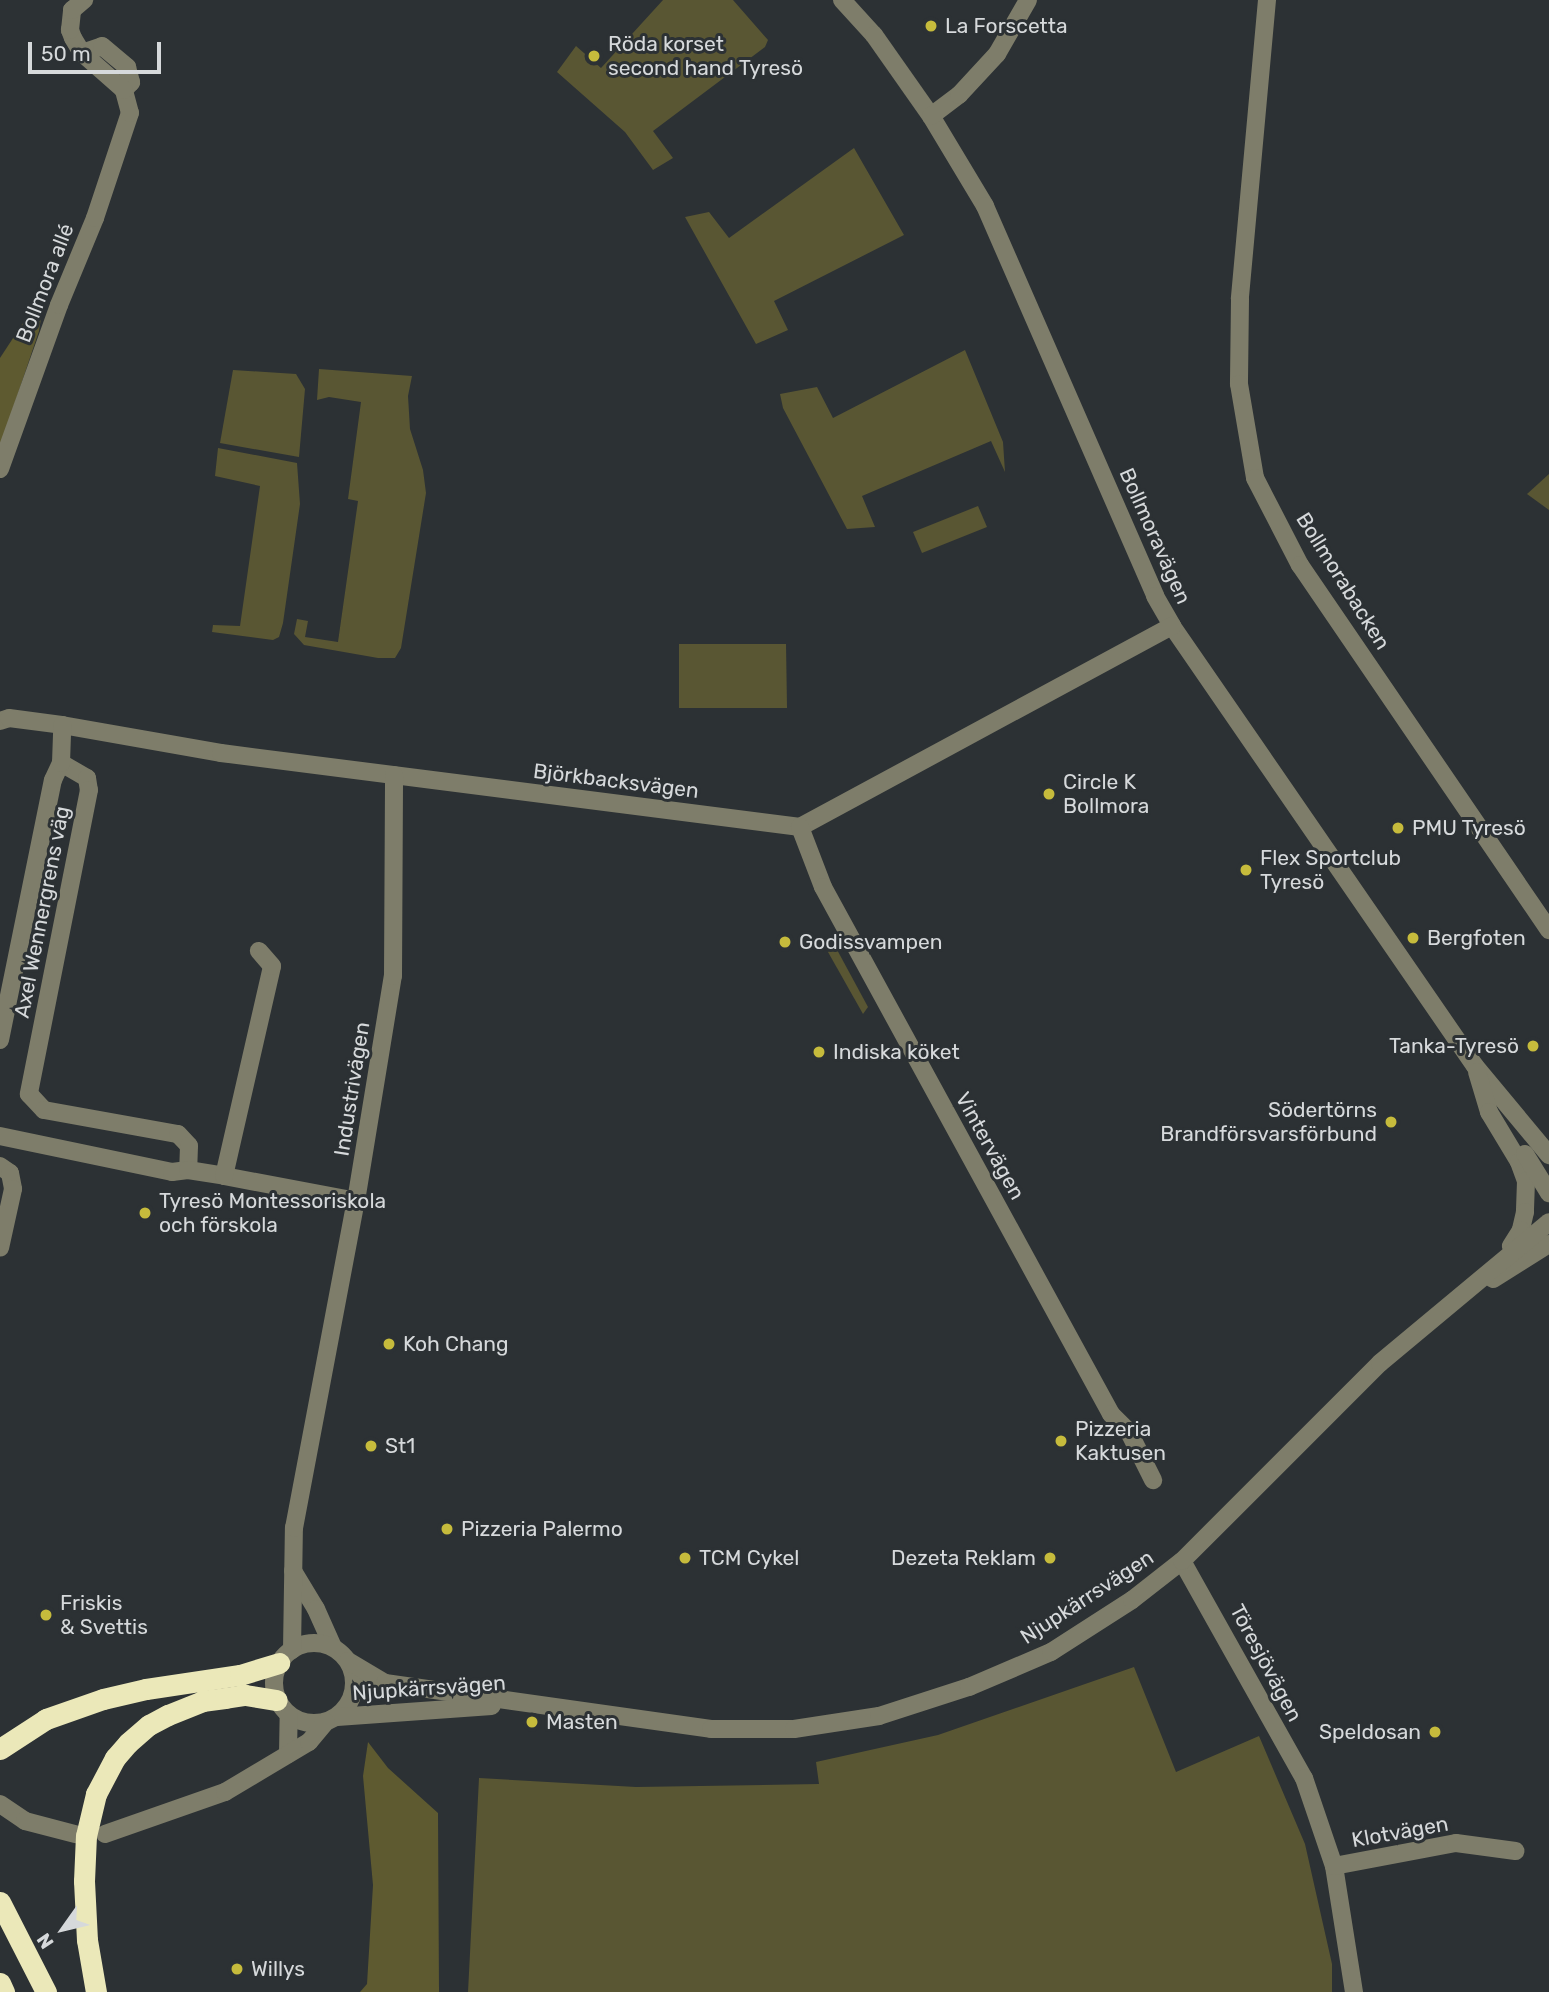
<!DOCTYPE html>
<meta charset="utf-8">
<style>
body{margin:0}
#map{position:relative;width:1549px;height:1992px;overflow:hidden;background:#2c3134;font-family:Rubik,sans-serif}
div>[style]{position:absolute}
.green>*{inset:0;background:#595633}
.forest>*{inset:0;background:#5e5a30}
.minor>*{height:18px;margin:-9px;padding:0 9px;transform-origin:9px;border-radius:9px;background:#7e7d6a}
.minor>.ring{margin:-9px;padding:0;box-sizing:content-box;background:none;border:18px solid #7e7d6a;border-radius:50%}
.highway>*{height:21px;margin:-10.5px;padding:0 10.5px;transform-origin:10.5px;border-radius:10.5px;background:#ebe8b9}
.highway-bridge>*{height:21px;margin:-10.5px;padding:0 10.5px;transform-origin:10.5px;border-radius:10.5px;background:#ebe8b9}
.dots>*{width:19px;height:19px;translate:-50% -50%;box-sizing:border-box;border:4px solid #2c3134;border-radius:50%}
span{translate:-50% -50%;white-space:nowrap;text-align:center;line-height:1.15;-webkit-text-stroke:6px #2c3134;paint-order:stroke}
.poi-label{font-size:21px;color:#d6d9db}
.left{translate:0 -50%;text-align:left}
.right{translate:-100% -50%;text-align:right}
.street-label{font-size:21px;color:#d6d9db}
.north{position:absolute;left:28px;top:1894px;width:70px;height:70px;-webkit-text-stroke:5px #2c3134;paint-order:stroke;rotate:236deg;font-size:19px;font-weight:700;line-height:28px;text-align:center;color:#d6d9db}
.north::after{content:'';display:block;margin:auto;width:24px;height:32px;background:#d6d9db;clip-path:polygon(50% 0,100% 100%,50% 72%,0 100%)}
.scale{position:absolute;left:28px;top:42px;width:133px;height:32px;box-sizing:border-box;border:4px solid #d6d9db;border-top:0;padding-left:9px;font-size:21px;line-height:24px;white-space:nowrap;color:#d6d9db;-webkit-text-stroke:5px #2c3134;paint-order:stroke}
</style>
<div id="map">
<div class="green">
<i style="clip-path:polygon(663px 0,733px 0,768px 40px,765px 47px,653px 131px,673px 158px,653px 170px,625px 132px,557px 72px,576px 46px,601px 68px)"></i>
<i style="clip-path:polygon(854px 148px,904px 235px,774px 301px,788px 330px,756px 344px,685px 217px,709px 212px,729px 238px)"></i>
<i style="clip-path:polygon(965px 350px,1003px 442px,1005px 472px,991px 441px,862px 496px,875px 527px,847px 529px,783px 408px,780px 394px,817px 387px,833px 418px)"></i>
<i style="clip-path:polygon(319px 369px,412px 376px,408px 396px,410px 429px,423px 470px,426px 493px,401px 648px,395px 658px,378px 658px,304px 645px,294px 634px,297px 619px,308px 621px,305px 637px,338px 642px,358px 501px,348px 499px,361px 402px,329px 397px,317px 400px)"></i>
<i style="clip-path:polygon(233px 370px,296px 374px,305px 389px,299px 457px,220px 443px)"></i>
<i style="clip-path:polygon(218px 448px,297px 463px,300px 504px,283px 623px,279px 637px,273px 640px,212px 632px,213px 625px,240px 626px,260px 486px,215px 476px)"></i>
<i style="clip-path:polygon(1549px 474px,1549px 510px,1527px 494px)"></i>
<i style="clip-path:polygon(978px 506px,987px 527px,922px 553px,913px 532px)"></i>
<i style="clip-path:polygon(679px 644px,786px 644px,787px 708px,679px 708px)"></i>
<i style="clip-path:polygon(835px 946px,868px 1007px,863px 1014px,828px 952px)"></i>
<i style="clip-path:polygon(1134px 1667px,1176px 1772px,1259px 1736px,1305px 1844px,1332px 1964px,1332px 1992px,468px 1992px,479px 1778px,636px 1787px,819px 1784px,816px 1762px,938px 1735px)"></i>
</div>
<div class="forest">
<i style="clip-path:polygon(36px 303px,41px 318px,39px 331px,0 447px,0 358px)"></i>
<i style="clip-path:polygon(368px 1742px,388px 1768px,438px 1813px,439px 1992px,360px 1992px,367px 1984px,373px 1885px,363px 1776px)"></i>
</div>
<div class="minor">
<i style="left:842px;top:0;width:47px;rotate:47.6deg"></i>
<i style="left:874px;top:35px;width:99px;rotate:54.9deg"></i>
<i style="left:931px;top:116px;width:105px;rotate:59deg"></i>
<i style="left:985px;top:206px;width:425px;rotate:66.4deg"></i>
<i style="left:1155px;top:596px;width:34px;rotate:60deg"></i>
<i style="left:1172px;top:626px;width:534px;rotate:55.45deg"></i>
<i style="left:1475px;top:1066px;width:116px;rotate:50.3deg"></i>
<i style="left:1267px;top:0;width:300px;rotate:95.2deg"></i>
<i style="left:1240px;top:299px;width:85px;rotate:90.7deg"></i>
<i style="left:1239px;top:384px;width:95px;rotate:80.3deg"></i>
<i style="left:1255px;top:478px;width:98px;rotate:62.7deg"></i>
<i style="left:1300px;top:565px;width:442px;rotate:55.7deg"></i>
<i style="left:82px;top:53px;width:21px;rotate:-19deg"></i>
<i style="left:102px;top:46px;width:33px;rotate:40deg"></i>
<i style="left:127px;top:67px;width:16px;rotate:75deg"></i>
<i style="left:131px;top:82px;width:11px;rotate:131deg"></i>
<i style="left:931px;top:116px;width:35px;rotate:-37deg"></i>
<i style="left:959px;top:95px;width:56px;rotate:-47.2deg"></i>
<i style="left:997px;top:54px;width:62px;rotate:-60.1deg"></i>
<i style="left:0;top:469px;width:174px;rotate:-70.2deg"></i>
<i style="left:59px;top:305px;width:94px;rotate:-67.5deg"></i>
<i style="left:95px;top:218px;width:111px;rotate:-71.6deg"></i>
<i style="left:130px;top:113px;width:24px;rotate:-105deg"></i>
<i style="left:124px;top:90px;width:56px;rotate:-138.6deg"></i>
<i style="left:82px;top:53px;width:17px;rotate:-121deg"></i>
<i style="left:73px;top:38px;width:9px;rotate:-111deg"></i>
<i style="left:70px;top:30px;width:20px;rotate:-84deg"></i>
<i style="left:72px;top:10px;width:16px;rotate:-40deg"></i>
<i style="left:0;top:721px;width:9px;rotate:-18deg"></i>
<i style="left:9px;top:718px;width:53px;rotate:7.5deg"></i>
<i style="left:62px;top:725px;width:161px;rotate:10deg"></i>
<i style="left:221px;top:753px;width:584px;rotate:7.28deg"></i>
<i style="left:800px;top:827px;width:423px;rotate:-28.4deg"></i>
<i style="left:61px;top:763px;width:30px;rotate:30deg"></i>
<i style="left:87px;top:778px;width:12px;rotate:81deg"></i>
<i style="left:89px;top:790px;width:310px;rotate:101.2deg"></i>
<i style="left:29px;top:1094px;width:22px;rotate:47deg"></i>
<i style="left:44px;top:1110px;width:136px;rotate:10.2deg"></i>
<i style="left:178px;top:1134px;width:16px;rotate:47deg"></i>
<i style="left:189px;top:1146px;width:24px;rotate:92deg"></i>
<i style="left:800px;top:827px;width:64px;rotate:69deg"></i>
<i style="left:823px;top:887px;width:601px;rotate:61.34deg"></i>
<i style="left:1111px;top:1414px;width:25px;rotate:45deg"></i>
<i style="left:1129px;top:1432px;width:54px;rotate:63.4deg"></i>
<i style="left:0;top:1040px;width:265px;rotate:-78.5deg"></i>
<i style="left:53px;top:780px;width:19px;rotate:-65deg"></i>
<i style="left:61px;top:763px;width:38px;rotate:-88deg"></i>
<i style="left:1477px;top:1072px;width:42px;rotate:73.3deg"></i>
<i style="left:1489px;top:1112px;width:58px;rotate:59deg"></i>
<i style="left:1519px;top:1162px;width:20px;rotate:70deg"></i>
<i style="left:1526px;top:1181px;width:31px;rotate:92deg"></i>
<i style="left:1525px;top:1212px;width:18px;rotate:103deg"></i>
<i style="left:1521px;top:1230px;width:19px;rotate:122deg"></i>
<i style="left:0;top:1136px;width:176px;rotate:11.8deg"></i>
<i style="left:172px;top:1172px;width:16px;rotate:-7deg"></i>
<i style="left:188px;top:1170px;width:36px;rotate:9deg"></i>
<i style="left:224px;top:1176px;width:134px;rotate:10.7deg"></i>
<i style="left:1525px;top:1154px;width:46px;rotate:58.4deg"></i>
<i style="left:0;top:1166px;width:12px;rotate:35deg"></i>
<i style="left:10px;top:1173px;width:16px;rotate:79deg"></i>
<i style="left:13px;top:1189px;width:60px;rotate:102.4deg"></i>
<i style="left:224px;top:1176px;width:215px;rotate:-77.1deg"></i>
<i style="left:272px;top:966px;width:20px;rotate:-131deg"></i>
<i style="left:1493px;top:1279px;width:66px;rotate:-32deg"></i>
<i style="left:1182px;top:1561px;width:249px;rotate:60.7deg"></i>
<i style="left:1304px;top:1778px;width:93px;rotate:71.2deg"></i>
<i style="left:1334px;top:1866px;width:128px;rotate:81deg"></i>
<i style="left:293px;top:1571px;width:44px;rotate:58.8deg"></i>
<i style="left:316px;top:1609px;width:42px;rotate:65.9deg"></i>
<i class="ring" style="left:274px;top:1643px;width:62px;height:62px"></i>
<i style="left:292px;top:1650px;width:122px;rotate:-89.1deg"></i>
<i style="left:294px;top:1528px;width:333px;rotate:-79.3deg"></i>
<i style="left:356px;top:1201px;width:228px;rotate:-80.7deg"></i>
<i style="left:393px;top:976px;width:201px;rotate:-89.7deg"></i>
<i style="left:348px;top:1661px;width:43px;rotate:30.7deg"></i>
<i style="left:385px;top:1683px;width:329px;rotate:8deg"></i>
<i style="left:711px;top:1729px;width:83px"></i>
<i style="left:794px;top:1729px;width:86px;rotate:-8.7deg"></i>
<i style="left:879px;top:1716px;width:95px;rotate:-17.9deg"></i>
<i style="left:969px;top:1687px;width:89px;rotate:-23.1deg"></i>
<i style="left:1051px;top:1652px;width:96px;rotate:-32.7deg"></i>
<i style="left:1132px;top:1600px;width:63px;rotate:-38deg"></i>
<i style="left:1182px;top:1561px;width:280px;rotate:-45deg"></i>
<i style="left:1380px;top:1363px;width:220px;rotate:-39.8deg"></i>
<i style="left:337px;top:1717px;width:155px;rotate:-4.1deg"></i>
<i style="left:288px;top:1754px;width:39px;rotate:-89deg"></i>
<i style="left:0;top:1804px;width:30px;rotate:34deg"></i>
<i style="left:25px;top:1821px;width:52px;rotate:14.6deg"></i>
<i style="left:105px;top:1834px;width:127px;rotate:-19.3deg"></i>
<i style="left:225px;top:1792px;width:98px;rotate:-30.8deg"></i>
<i style="left:309px;top:1742px;width:26px;rotate:-50deg"></i>
<i style="left:1334px;top:1866px;width:124px;rotate:-10.7deg"></i>
<i style="left:1456px;top:1843px;width:60px;rotate:7.7deg"></i>
</div>
<div class="highway">
<i style="left:0;top:1749px;width:55px;rotate:-33.1deg"></i>
<i style="left:46px;top:1719px;width:60px;rotate:-19.3deg"></i>
<i style="left:103px;top:1699px;width:44px;rotate:-13.1deg"></i>
<i style="left:146px;top:1689px;width:95px;rotate:-8.5deg"></i>
<i style="left:240px;top:1675px;width:41px;rotate:-17.1deg"></i>
<i style="left:96px;top:1794px;width:41px;rotate:-62.2deg"></i>
<i style="left:115px;top:1758px;width:20px;rotate:-49deg"></i>
<i style="left:128px;top:1743px;width:28px;rotate:-41deg"></i>
<i style="left:149px;top:1725px;width:21px;rotate:-28deg"></i>
<i style="left:168px;top:1715px;width:37px;rotate:-22deg"></i>
<i style="left:202px;top:1701px;width:23px;rotate:-7deg"></i>
<i style="left:225px;top:1698px;width:20px;rotate:-9deg"></i>
<i style="left:245px;top:1695px;width:32px;rotate:9deg"></i>
<i style="left:84px;top:1881px;width:59px;rotate:87.1deg"></i>
<i style="left:87px;top:1940px;width:53px;rotate:80.2deg"></i>
<i style="left:0;top:1902px;width:101px;rotate:62.9deg"></i>
<i style="left:0;top:1983px;width:10px;rotate:66deg"></i>
</div>
<div class="highway-bridge">
<i style="left:84px;top:1881px;width:45px;rotate:-87.5deg"></i>
<i style="left:86px;top:1836px;width:43px;rotate:-76.6deg"></i>
</div>
<div class="dots">
<i style="left:931px;top:26px;background:#c6bb3c"></i>
<i style="left:594px;top:56px;background:#c6bb3c"></i>
<i style="left:1049px;top:794px;background:#c6bb3c"></i>
<i style="left:1398px;top:828px;background:#c6bb3c"></i>
<i style="left:1246px;top:870px;background:#c6bb3c"></i>
<i style="left:1413px;top:938px;background:#c6bb3c"></i>
<i style="left:785px;top:942px;background:#c6bb3c"></i>
<i style="left:1533px;top:1046px;background:#c6bb3c"></i>
<i style="left:819px;top:1052px;background:#c6bb3c"></i>
<i style="left:1391px;top:1122px;background:#c6bb3c"></i>
<i style="left:145px;top:1213px;background:#c6bb3c"></i>
<i style="left:389px;top:1344px;background:#c6bb3c"></i>
<i style="left:1061px;top:1441px;background:#c6bb3c"></i>
<i style="left:371px;top:1446px;background:#c6bb3c"></i>
<i style="left:447px;top:1529px;background:#c6bb3c"></i>
<i style="left:685px;top:1558px;background:#c6bb3c"></i>
<i style="left:1050px;top:1558px;background:#c6bb3c"></i>
<i style="left:46px;top:1615px;background:#c6bb3c"></i>
<i style="left:532px;top:1722px;background:#c6bb3c"></i>
<i style="left:1435px;top:1732px;background:#c6bb3c"></i>
<i style="left:237px;top:1969px;background:#c6bb3c"></i>
</div>
<div class="poi-label">
<span class="left" style="left:945px;top:26px">La Forscetta</span>
<span class="left" style="left:608px;top:56px">Röda korset<br>second hand Tyresö</span>
<span class="left" style="left:1063px;top:794px">Circle K<br>Bollmora</span>
<span class="left" style="left:1412px;top:828px">PMU Tyresö</span>
<span class="left" style="left:1260px;top:870px">Flex Sportclub<br>Tyresö</span>
<span class="left" style="left:1427px;top:938px">Bergfoten</span>
<span class="left" style="left:799px;top:942px">Godissvampen</span>
<span class="right" style="left:1519px;top:1046px">Tanka-Tyresö</span>
<span class="left" style="left:833px;top:1052px">Indiska köket</span>
<span class="right" style="left:1377px;top:1122px">Södertörns<br>Brandförsvarsförbund</span>
<span class="left" style="left:159px;top:1213px">Tyresö Montessoriskola<br>och förskola</span>
<span class="left" style="left:403px;top:1344px">Koh Chang</span>
<span class="left" style="left:1075px;top:1441px">Pizzeria<br>Kaktusen</span>
<span class="left" style="left:385px;top:1446px">St1</span>
<span class="left" style="left:461px;top:1529px">Pizzeria Palermo</span>
<span class="left" style="left:699px;top:1558px">TCM Cykel</span>
<span class="right" style="left:1036px;top:1558px">Dezeta Reklam</span>
<span class="left" style="left:60px;top:1615px">Friskis<br>&amp; Svettis</span>
<span class="left" style="left:546px;top:1722px">Masten</span>
<span class="right" style="left:1421px;top:1732px">Speldosan</span>
<span class="left" style="left:251px;top:1969px">Willys</span>
</div>
<div class="street-label">
<span style="left:45px;top:283px;rotate:-69deg">Bollmora allé</span>
<span style="left:1155px;top:536px;rotate:66deg">Bollmoravägen</span>
<span style="left:1343px;top:581px;rotate:58deg">Bollmorabacken</span>
<span style="left:616px;top:781px;rotate:7deg">Björkbacksvägen</span>
<span style="left:42px;top:912px;rotate:-79deg">Axel Wennergrens väg</span>
<span style="left:352px;top:1089px;rotate:-81deg">Industrivägen</span>
<span style="left:990px;top:1146px;rotate:61deg">Vintervägen</span>
<span style="left:1087px;top:1597px;rotate:-33deg">Njupkärrsvägen</span>
<span style="left:1266px;top:1663px;rotate:62deg">Töresjövägen</span>
<span style="left:429px;top:1688px;rotate:-4deg">Njupkärrsvägen</span>
<span style="left:1400px;top:1832px;rotate:-10deg">Klotvägen</span>
</div>
<div class="north">N</div>
<div class="scale">50 m</div>
</div>
